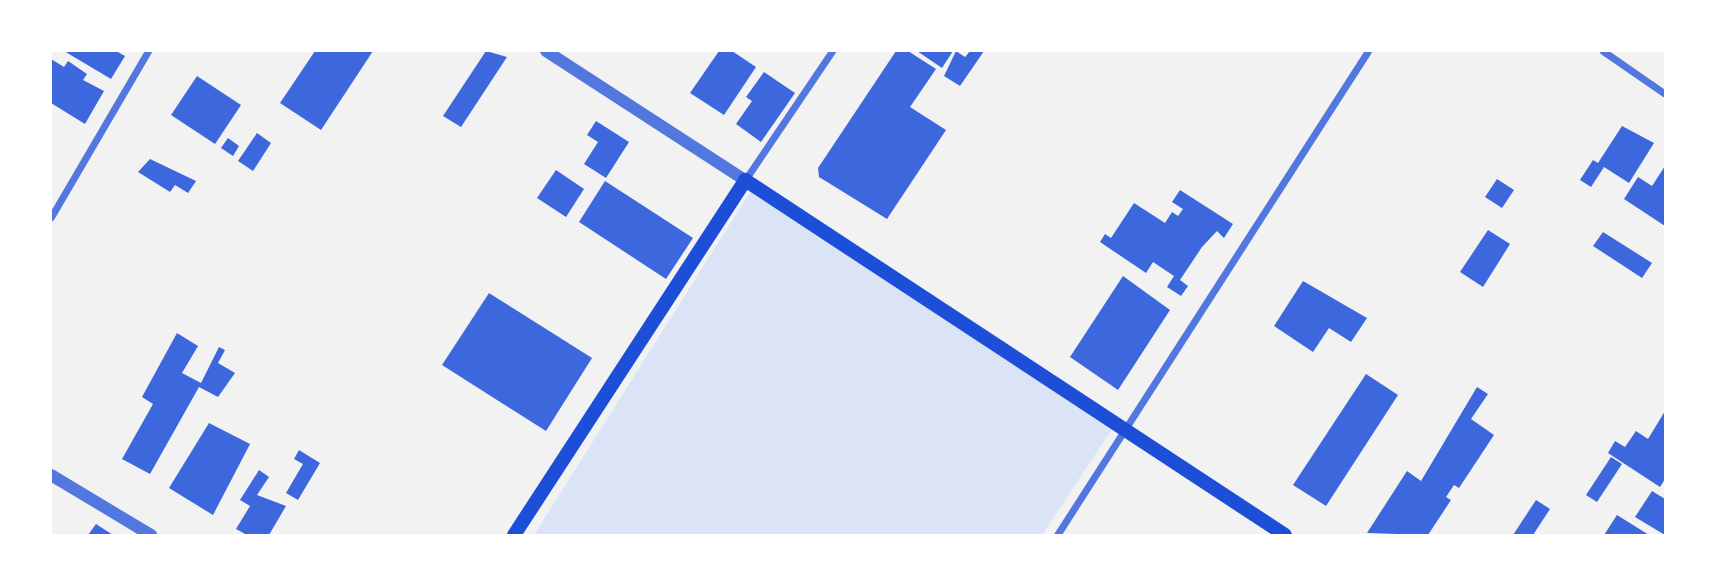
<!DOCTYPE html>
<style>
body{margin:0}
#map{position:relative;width:1716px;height:586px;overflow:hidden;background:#f2f2f2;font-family:Karla,sans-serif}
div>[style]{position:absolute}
.green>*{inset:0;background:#dbe4f7}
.building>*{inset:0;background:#3d67dc}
.minor>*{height:7px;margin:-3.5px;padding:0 3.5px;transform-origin:3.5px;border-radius:3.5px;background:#5277de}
.tertiary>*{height:12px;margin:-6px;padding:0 6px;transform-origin:6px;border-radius:6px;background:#5277de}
.secondary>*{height:14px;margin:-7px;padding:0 7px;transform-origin:7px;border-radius:7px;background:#1d4ed8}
span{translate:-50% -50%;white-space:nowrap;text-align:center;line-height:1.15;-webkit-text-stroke:6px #fff;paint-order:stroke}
.frame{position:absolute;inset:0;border:52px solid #fff;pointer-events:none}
</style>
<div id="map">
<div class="green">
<i style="clip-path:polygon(750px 192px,1112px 429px,1042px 535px,534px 535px)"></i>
</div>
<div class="building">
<i style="clip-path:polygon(64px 51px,116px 51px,125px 56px,111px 79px)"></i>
<i style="clip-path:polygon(315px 51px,373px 51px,321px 130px,280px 103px)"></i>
<i style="clip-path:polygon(486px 51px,507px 57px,461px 127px,443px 116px)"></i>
<i style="clip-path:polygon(719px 51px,732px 51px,756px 67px,724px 115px,690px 93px)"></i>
<i style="clip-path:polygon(896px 51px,908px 51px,936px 69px,910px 107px,946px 130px,887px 219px,819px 177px,818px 168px)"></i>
<i style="clip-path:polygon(917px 51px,953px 51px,942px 68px)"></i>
<i style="clip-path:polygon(956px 51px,965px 57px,970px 51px,984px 51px,960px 86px,944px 76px)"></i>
<i style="clip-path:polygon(51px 59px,64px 67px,68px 61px,87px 74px,83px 80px,104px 91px,85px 124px,51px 103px)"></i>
<i style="clip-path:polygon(764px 72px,795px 93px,761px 142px,736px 124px,752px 101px,746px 97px)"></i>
<i style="clip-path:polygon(197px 76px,241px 105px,215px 144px,171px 115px)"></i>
<i style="clip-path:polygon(596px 121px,629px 142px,606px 178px,584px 164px,598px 142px,587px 135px)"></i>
<i style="clip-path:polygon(1622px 126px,1654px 143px,1629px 183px,1604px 167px,1591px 187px,1580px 180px,1593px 160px,1598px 163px)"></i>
<i style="clip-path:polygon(257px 133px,271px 143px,253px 171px,238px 161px)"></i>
<i style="clip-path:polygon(228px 138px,239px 146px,233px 156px,221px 148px)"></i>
<i style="clip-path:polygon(150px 159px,196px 181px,188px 193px,175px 185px,170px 192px,138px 172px)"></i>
<i style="clip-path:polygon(1665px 166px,1665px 226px,1624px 199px,1638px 177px,1652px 186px)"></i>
<i style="clip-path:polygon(556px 170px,584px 189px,566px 217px,537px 198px)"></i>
<i style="clip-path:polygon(1497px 179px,1514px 190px,1502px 208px,1485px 197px)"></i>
<i style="clip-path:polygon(605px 181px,693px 238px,666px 279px,579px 222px)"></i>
<i style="clip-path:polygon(1180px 190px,1233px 224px,1224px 238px,1217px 231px,1202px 247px,1180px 280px,1188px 286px,1181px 296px,1167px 287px,1174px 276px,1153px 262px,1146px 273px,1100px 242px,1105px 234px,1111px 238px,1134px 203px,1165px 223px,1172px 212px,1178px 216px,1183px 209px,1172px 202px)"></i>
<i style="clip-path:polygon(1488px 230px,1510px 244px,1483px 287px,1460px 272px)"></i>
<i style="clip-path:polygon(1603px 232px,1652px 263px,1642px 278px,1593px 246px)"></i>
<i style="clip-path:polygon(1123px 276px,1170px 310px,1118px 390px,1070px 357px)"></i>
<i style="clip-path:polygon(1303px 281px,1367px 318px,1351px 342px,1329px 328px,1313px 352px,1274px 326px)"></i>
<i style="clip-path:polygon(489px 293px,592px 358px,546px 431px,442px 365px)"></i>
<i style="clip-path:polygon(177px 333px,198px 346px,182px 373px,201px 383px,219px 347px,225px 350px,218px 363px,235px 373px,218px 397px,199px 387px,150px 474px,122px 459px,153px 404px,142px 397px)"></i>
<i style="clip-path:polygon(1366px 374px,1398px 395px,1326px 506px,1293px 485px)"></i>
<i style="clip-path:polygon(1477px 387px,1488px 394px,1471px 419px,1494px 435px,1459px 488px,1454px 485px,1446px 497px,1451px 500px,1428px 535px,1367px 533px,1407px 471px,1421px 481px)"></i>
<i style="clip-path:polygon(1665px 411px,1665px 479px,1660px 487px,1608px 453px,1615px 441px,1625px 447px,1636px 431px,1648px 439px)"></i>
<i style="clip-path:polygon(209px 423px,250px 444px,213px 515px,169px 488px)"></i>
<i style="clip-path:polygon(299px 450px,320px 463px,298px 500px,286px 493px,303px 464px,294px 459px)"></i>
<i style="clip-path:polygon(1611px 457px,1622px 464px,1597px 502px,1586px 495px)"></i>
<i style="clip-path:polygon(259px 470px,269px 477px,257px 495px,286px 506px,269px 535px,247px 535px,236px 529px,250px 506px,240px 500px)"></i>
<i style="clip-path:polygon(1652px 491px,1665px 499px,1665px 535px,1635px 517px)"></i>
<i style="clip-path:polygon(1536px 500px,1550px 509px,1533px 535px,1513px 535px)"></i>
<i style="clip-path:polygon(1617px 515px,1649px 535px,1604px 535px)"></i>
<i style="clip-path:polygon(96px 524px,113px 535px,88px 535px)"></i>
</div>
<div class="minor">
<i style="left:1603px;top:51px;width:75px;rotate:34.7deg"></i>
<i style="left:745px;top:180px;width:156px;rotate:-56deg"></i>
<i style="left:51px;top:217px;width:192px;rotate:-59.7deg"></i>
<i style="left:1057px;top:535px;width:575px;rotate:-57.28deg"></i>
</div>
<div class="tertiary">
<i style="left:546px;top:51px;width:237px;rotate:33deg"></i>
<i style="left:51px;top:475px;width:117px;rotate:31deg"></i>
</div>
<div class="secondary">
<i style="left:514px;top:535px;width:424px;rotate:-56.9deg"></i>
<i style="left:745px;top:180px;width:646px;rotate:33.32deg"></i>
</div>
<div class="frame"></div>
</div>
